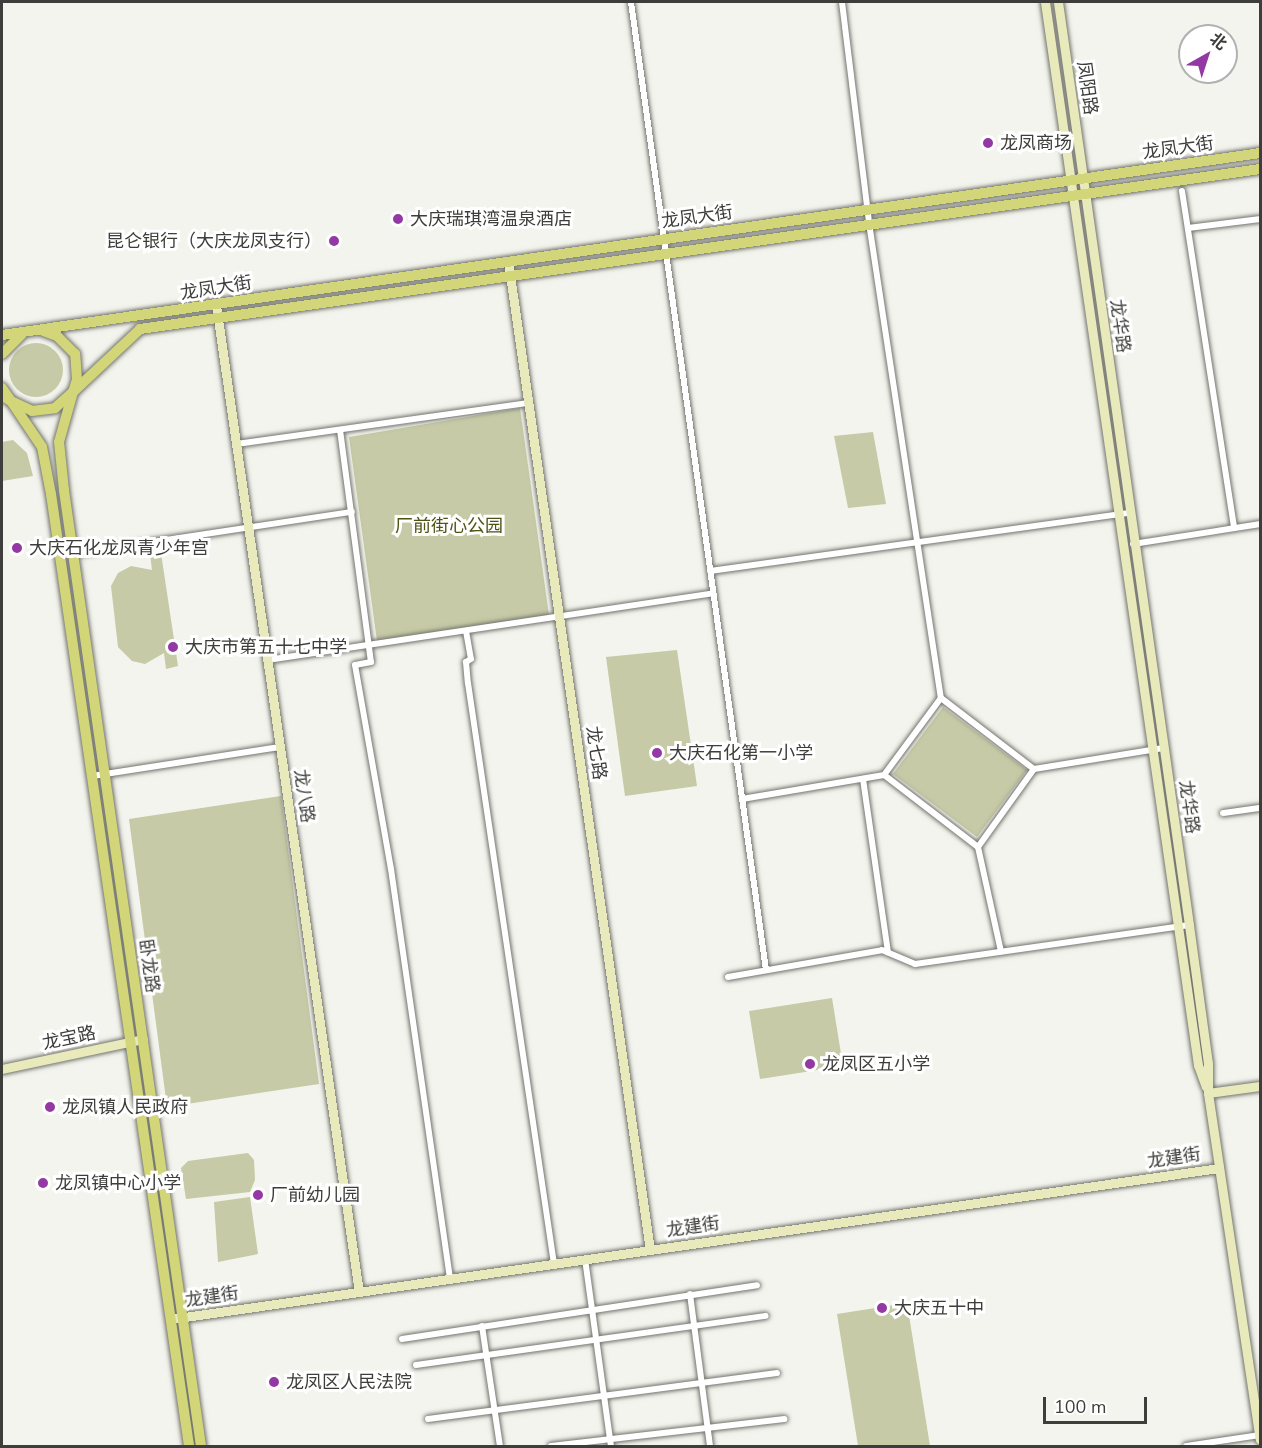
<!DOCTYPE html>
<meta charset="utf-8">
<style>
body{margin:0}
#map{position:relative;width:1262px;height:1448px;overflow:hidden;background:#f3f4ed;font-family:"Nunito Sans","Noto Sans SC",sans-serif}
div>[style]{position:absolute}
.green>*{inset:0;background:#c6caa6}
.round{border-radius:50%}
.roads{filter:drop-shadow(0 0 2px #73746e) drop-shadow(0 0 2px #73746e)}
.street>*{height:6px;margin:-3px;padding:0 3px;transform-origin:3px;border-radius:3px;background:#fff}
.secondary>*{height:9px;margin:-4.5px;padding:0 4.5px;transform-origin:4.5px;border-radius:4.5px;background:#e8eabc}
.primary>*{height:10px;margin:-5px;padding:0 5px;transform-origin:5px;border-radius:5px;background:#d2d679}
.dots>*{width:16px;height:16px;translate:-50% -50%;box-sizing:border-box;border:3px solid #fff;border-radius:50%}
span{translate:-50% -50%;white-space:nowrap;text-align:center;line-height:1.15;-webkit-text-stroke:6px #fff;paint-order:stroke}
.street-label{font-size:18px;color:#3d3d3b}
.poi-label{font-size:18px;color:#3d3d3b}
.left{translate:0 -50%;text-align:left}
.right{translate:-100% -50%;text-align:right}
.park-label{font-size:18px;color:#505313}
.frame{position:absolute;inset:0;border:3px solid #3d3d3b;pointer-events:none}
.north{position:absolute;left:1178px;top:24px;width:60px;height:60px;box-sizing:border-box;background:#fff;border:2px solid #b1b1b1;border-radius:50%;rotate:39deg;font-size:16px;font-weight:700;line-height:24px;text-align:center;color:#3d3d3b}
.north::after{content:'';display:block;margin:auto;width:21px;height:27px;background:#9438a3;clip-path:polygon(50% 0,100% 100%,50% 72%,0 100%)}
.scale{position:absolute;left:1043px;top:1397px;width:104px;height:27px;box-sizing:border-box;border:3px solid #3d3d3b;border-top:0;padding-left:8px;font-size:18px;line-height:21px;white-space:nowrap;color:#3d3d3b;-webkit-text-stroke:4px #fff;paint-order:stroke}
</style>
<div id="map">
<div class="green">
<i class="round" style="left:9px;top:343px;width:54px;height:54px"></i>
<i style="clip-path:polygon(520px 408px,549px 615px,377px 641px,349px 437px)"></i>
<i style="clip-path:polygon(873px 432px,886px 504px,848px 508px,834px 436px)"></i>
<i style="clip-path:polygon(13px 440px,27px 453px,33px 476px,2px 481px,2px 442px)"></i>
<i style="clip-path:polygon(161px 553px,178px 666px,166px 669px,164px 653px,145px 664px,132px 661px,118px 647px,111px 586px,118px 573px,131px 566px,152px 570px,150px 554px)"></i>
<i style="clip-path:polygon(677px 650px,697px 786px,625px 796px,606px 657px)"></i>
<i style="clip-path:polygon(943px 707px,1027px 770px,977px 837px,893px 774px)"></i>
<i style="clip-path:polygon(281px 796px,319px 1084px,167px 1107px,129px 819px)"></i>
<i style="clip-path:polygon(832px 998px,843px 1066px,760px 1079px,749px 1011px)"></i>
<i style="clip-path:polygon(248px 1153px,254px 1160px,255px 1180px,250px 1192px,186px 1199px,181px 1168px,188px 1161px)"></i>
<i style="clip-path:polygon(250px 1197px,258px 1254px,218px 1262px,214px 1202px)"></i>
<i style="clip-path:polygon(907px 1303px,930px 1446px,858px 1446px,837px 1314px)"></i>
</div>
<div class="roads">
<div class="street">
<i style="left:631px;top:2px;width:977px;rotate:82.06deg"></i>
<i style="left:842px;top:2px;width:223px;rotate:83deg"></i>
<i style="left:869px;top:223px;width:480px;rotate:81.4deg"></i>
<i style="left:941px;top:698px;width:117px;rotate:37.4deg"></i>
<i style="left:1034px;top:769px;width:96px;rotate:125.7deg"></i>
<i style="left:978px;top:847px;width:118px;rotate:-142.5deg"></i>
<i style="left:884px;top:775px;width:96px;rotate:-53.5deg"></i>
<i style="left:1182px;top:191px;width:341px;rotate:81.2deg"></i>
<i style="left:1188px;top:228px;width:73px;rotate:-7.1deg"></i>
<i style="left:340px;top:430px;width:234px;rotate:82.4deg"></i>
<i style="left:371px;top:662px;width:16px;rotate:169deg"></i>
<i style="left:355px;top:665px;width:207px;rotate:80deg"></i>
<i style="left:391px;top:869px;width:414px;rotate:81.8deg"></i>
<i style="left:236px;top:444px;width:296px;rotate:-8deg"></i>
<i style="left:1133px;top:544px;width:129px;rotate:-8.9deg"></i>
<i style="left:73px;top:554px;width:282px;rotate:-8.6deg"></i>
<i style="left:710px;top:571px;width:423px;rotate:-7.9deg"></i>
<i style="left:466px;top:631px;width:28px;rotate:80deg"></i>
<i style="left:471px;top:659px;width:6px;rotate:149deg"></i>
<i style="left:466px;top:662px;width:21px;rotate:85deg"></i>
<i style="left:468px;top:683px;width:587px;rotate:81.58deg"></i>
<i style="left:267px;top:660px;width:451px;rotate:-8.5deg"></i>
<i style="left:1034px;top:769px;width:131px;rotate:-9.2deg"></i>
<i style="left:92px;top:776px;width:190px;rotate:-8.8deg"></i>
<i style="left:863px;top:779px;width:175px;rotate:81.8deg"></i>
<i style="left:742px;top:799px;width:144px;rotate:-9.6deg"></i>
<i style="left:1223px;top:813px;width:37px;rotate:-8deg"></i>
<i style="left:978px;top:847px;width:107px;rotate:77.6deg"></i>
<i style="left:728px;top:977px;width:156px;rotate:-9.9deg"></i>
<i style="left:882px;top:950px;width:36px;rotate:23deg"></i>
<i style="left:915px;top:964px;width:277px;rotate:-8.1deg"></i>
<i style="left:585px;top:1259px;width:189px;rotate:82.1deg"></i>
<i style="left:690px;top:1294px;width:153px;rotate:82.5deg"></i>
<i style="left:482px;top:1326px;width:121px;rotate:81.5deg"></i>
<i style="left:402px;top:1339px;width:359px;rotate:-8.6deg"></i>
<i style="left:416px;top:1365px;width:353px;rotate:-8deg"></i>
<i style="left:428px;top:1419px;width:352px;rotate:-7.5deg"></i>
<i style="left:551px;top:1446px;width:235px;rotate:-6.6deg"></i>
<i style="left:1186px;top:1446px;width:75px;rotate:-8.5deg"></i>
</div>
<div class="secondary">
<i style="left:1045px;top:2px;width:1074px;rotate:81.81deg"></i>
<i style="left:1198px;top:1065px;width:23px;rotate:70deg"></i>
<i style="left:1058px;top:2px;width:932px;rotate:81.92deg"></i>
<i style="left:1189px;top:925px;width:140px;rotate:82.2deg"></i>
<i style="left:1208px;top:1064px;width:29px;rotate:90deg"></i>
<i style="left:1208px;top:1093px;width:350px;rotate:81.5deg"></i>
<i style="left:508px;top:261px;width:999px;rotate:81.83deg"></i>
<i style="left:216px;top:305px;width:997px;rotate:81.76deg"></i>
<i style="left:2px;top:1069px;width:144px;rotate:-12deg"></i>
<i style="left:1208px;top:1093px;width:52px;rotate:-7.7deg"></i>
<i style="left:171px;top:1319px;width:1059px;rotate:-8.2deg"></i>
</div>
<div class="primary">
<i style="left:2px;top:335px;width:1271px;rotate:-8.23deg"></i>
<i style="left:2px;top:354px;width:28px;rotate:-45deg"></i>
<i style="left:2px;top:388px;width:16px;rotate:55deg"></i>
<i style="left:11px;top:401px;width:23px;rotate:25deg"></i>
<i style="left:32px;top:411px;width:23px;rotate:-7deg"></i>
<i style="left:55px;top:408px;width:24px;rotate:-42deg"></i>
<i style="left:73px;top:392px;width:13px;rotate:-72deg"></i>
<i style="left:77px;top:380px;width:26px;rotate:-94deg"></i>
<i style="left:75px;top:354px;width:25px;rotate:-135deg"></i>
<i style="left:57px;top:336px;width:15px;rotate:-160deg"></i>
<i style="left:2px;top:396px;width:10px;rotate:29deg"></i>
<i style="left:11px;top:401px;width:55px;rotate:56deg"></i>
<i style="left:42px;top:447px;width:48px;rotate:79.2deg"></i>
<i style="left:51px;top:494px;width:962px;rotate:81.75deg"></i>
<i style="left:201px;top:1446px;width:966px;rotate:-98.16deg"></i>
<i style="left:64px;top:490px;width:48px;rotate:-95.9deg"></i>
<i style="left:59px;top:442px;width:52px;rotate:-74.4deg"></i>
<i style="left:73px;top:392px;width:92px;rotate:-43.2deg"></i>
<i style="left:140px;top:329px;width:1131px;rotate:-8.13deg"></i>
</div>
</div>
<div class="dots">
<i style="left:988px;top:143px;background:#9438a3"></i>
<i style="left:398px;top:219px;background:#9438a3"></i>
<i style="left:334px;top:241px;background:#9438a3"></i>
<i style="left:17px;top:548px;background:#9438a3"></i>
<i style="left:173px;top:647px;background:#9438a3"></i>
<i style="left:657px;top:753px;background:#9438a3"></i>
<i style="left:810px;top:1064px;background:#9438a3"></i>
<i style="left:50px;top:1107px;background:#9438a3"></i>
<i style="left:43px;top:1183px;background:#9438a3"></i>
<i style="left:258px;top:1195px;background:#9438a3"></i>
<i style="left:882px;top:1308px;background:#9438a3"></i>
<i style="left:274px;top:1382px;background:#9438a3"></i>
</div>
<div class="street-label">
<span style="left:1087px;top:88px;rotate:82deg">凤阳路</span>
<span style="left:1178px;top:148px;rotate:-8deg">龙凤大街</span>
<span style="left:697px;top:217px;rotate:-8deg">龙凤大街</span>
<span style="left:216px;top:288px;rotate:-9deg">龙凤大街</span>
<span style="left:1120px;top:326px;rotate:82deg">龙华路</span>
<span style="left:596px;top:753px;rotate:82deg">龙七路</span>
<span style="left:304px;top:796px;rotate:82deg">龙八路</span>
<span style="left:1189px;top:807px;rotate:82deg">龙华路</span>
<span style="left:149px;top:966px;rotate:82deg">卧龙路</span>
<span style="left:69px;top:1038px;rotate:-12deg">龙宝路</span>
<span style="left:1174px;top:1158px;rotate:-8deg">龙建街</span>
<span style="left:693px;top:1227px;rotate:-8deg">龙建街</span>
<span style="left:212px;top:1297px;rotate:-8deg">龙建街</span>
</div>
<div class="poi-label">
<span class="left" style="left:1000px;top:143px">龙凤商场</span>
<span class="left" style="left:410px;top:219px">大庆瑞琪湾温泉酒店</span>
<span class="right" style="left:322px;top:241px">昆仑银行（大庆龙凤支行）</span>
<span class="left" style="left:29px;top:548px">大庆石化龙凤青少年宫</span>
<span class="left" style="left:185px;top:647px">大庆市第五十七中学</span>
<span class="left" style="left:669px;top:753px">大庆石化第一小学</span>
<span class="left" style="left:822px;top:1064px">龙凤区五小学</span>
<span class="left" style="left:62px;top:1107px">龙凤镇人民政府</span>
<span class="left" style="left:55px;top:1183px">龙凤镇中心小学</span>
<span class="left" style="left:270px;top:1195px">厂前幼儿园</span>
<span class="left" style="left:894px;top:1308px">大庆五十中</span>
<span class="left" style="left:286px;top:1382px">龙凤区人民法院</span>
</div>
<div class="park-label">
<span style="left:449px;top:526px">厂前街心公园</span>
</div>
<div class="frame"></div>
<div class="north">北</div>
<div class="scale">100 m</div>
</div>
